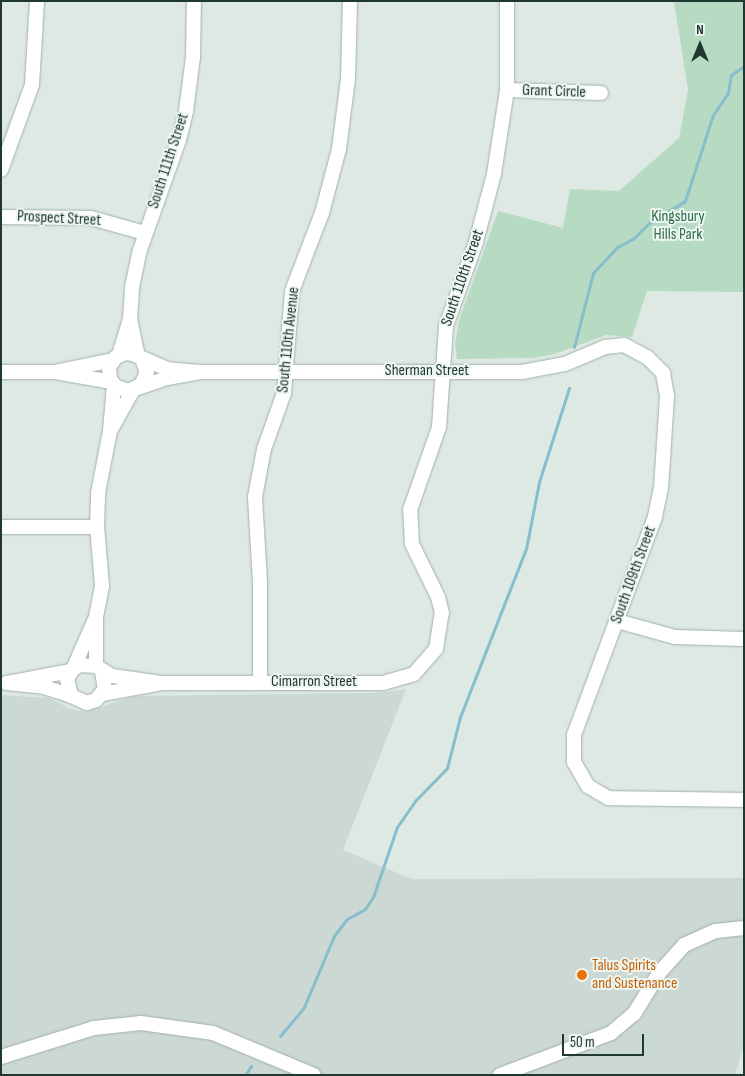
<!DOCTYPE html>
<style>
body{margin:0}
#map{position:relative;width:745px;height:1076px;overflow:hidden;background:#dee9e4;font-family:"Sofia Sans Condensed",sans-serif}
div>[style]{position:absolute}
.built>*{inset:0;background:#ccd8d3}
.green>*{inset:0;background:#b7dac2}
.stream>*{height:3px;margin:-1.5px;padding:0 1.5px;transform-origin:1.5px;border-radius:1.5px;background:#87becd}
.roads{filter:drop-shadow(0 0 1px #a1b0ab) drop-shadow(0 0 1px #a1b0ab)}
.minor>*{height:14px;margin:-7px;padding:0 7px;transform-origin:7px;border-radius:7px;background:#fff}
.dots>*{width:14px;height:14px;translate:-50% -50%;box-sizing:border-box;border:2px solid #eef6f2;border-radius:50%}
span{translate:-50% -50%;white-space:nowrap;text-align:center;line-height:1.15;-webkit-text-stroke:4px #eef6f2;paint-order:stroke}
.street-label{font-size:16px;color:#203832}
.park-label{font-size:16px;color:#2c6c48}
.food-label{font-size:16px;color:#c56008}
.left{translate:0 -50%;text-align:left}
.frame{position:absolute;inset:0;border:2px solid #203832;pointer-events:none}
.north{position:absolute;left:675px;top:20px;width:50px;height:50px;-webkit-text-stroke:4px #eef6f2;paint-order:stroke;rotate:0deg;font-size:14px;font-weight:700;line-height:20px;text-align:center;color:#203832}
.north::after{content:'';display:block;margin:auto;width:18px;height:22px;background:#203832;clip-path:polygon(50% 0,100% 100%,50% 72%,0 100%)}
.scale{position:absolute;left:562px;top:1034px;width:82px;height:22px;box-sizing:border-box;border:2px solid #203832;border-top:0;padding-left:6px;font-size:15px;line-height:18px;white-space:nowrap;color:#203832;-webkit-text-stroke:4px #eef6f2;paint-order:stroke}
</style>
<div id="map">
<div class="built">
<i style="clip-path:polygon(406px 689px,343px 850px,412px 879px,744px 878px,744px 1045px,735px 1075px,1px 1075px,1px 695px,49px 698px,71px 709px,86px 712px,134px 696px,377px 693px)"></i>
</div>
<div class="green">
<i style="clip-path:polygon(674px 1px,744px 2px,744px 292px,647px 291px,632px 337px,606px 335px,555px 354px,532px 358px,457px 359px,455px 344px,459px 321px,498px 211px,563px 228px,570px 189px,619px 191px,679px 138px,688px 90px)"></i>
</div>
<div class="stream">
<i style="left:574px;top:347px;width:76px;rotate:-75.6deg"></i>
<i style="left:593px;top:273px;width:35px;rotate:-47deg"></i>
<i style="left:617px;top:247px;width:18px;rotate:-27deg"></i>
<i style="left:633px;top:239px;width:23px;rotate:-45deg"></i>
<i style="left:649px;top:223px;width:42px;rotate:-31.4deg"></i>
<i style="left:685px;top:201px;width:90px;rotate:-72deg"></i>
<i style="left:713px;top:115px;width:27px;rotate:-56deg"></i>
<i style="left:728px;top:93px;width:18px;rotate:-81deg"></i>
<i style="left:731px;top:75px;width:16px;rotate:-35deg"></i>
<i style="left:280px;top:1036px;width:38px;rotate:-50deg"></i>
<i style="left:304px;top:1007px;width:77px;rotate:-67.1deg"></i>
<i style="left:334px;top:936px;width:21px;rotate:-53deg"></i>
<i style="left:347px;top:919px;width:21px;rotate:-29deg"></i>
<i style="left:365px;top:909px;width:14px;rotate:-56deg"></i>
<i style="left:373px;top:897px;width:74px;rotate:-71.1deg"></i>
<i style="left:397px;top:827px;width:33px;rotate:-55deg"></i>
<i style="left:416px;top:800px;width:45px;rotate:-45.9deg"></i>
<i style="left:447px;top:768px;width:53px;rotate:-75.7deg"></i>
<i style="left:460px;top:717px;width:180px;rotate:-68.6deg"></i>
<i style="left:526px;top:549px;width:68px;rotate:-79deg"></i>
<i style="left:539px;top:482px;width:99px;rotate:-72.3deg"></i>
<i style="left:245px;top:1075px;width:11px;rotate:-56deg"></i>
</div>
<div class="roads">
<div class="minor">
<i style="left:507px;top:90px;width:94px;rotate:1.8deg"></i>
<i style="left:1px;top:170px;width:90px;rotate:-70deg"></i>
<i style="left:32px;top:85px;width:84px;rotate:-86.6deg"></i>
<i style="left:1px;top:217px;width:90px;rotate:0.6deg"></i>
<i style="left:91px;top:218px;width:56px;rotate:15.5deg"></i>
<i style="left:130px;top:319px;width:32px;rotate:-86deg"></i>
<i style="left:132px;top:287px;width:38px;rotate:-78deg"></i>
<i style="left:140px;top:250px;width:117px;rotate:-70.5deg"></i>
<i style="left:179px;top:140px;width:30px;rotate:-76deg"></i>
<i style="left:186px;top:111px;width:54px;rotate:-82.6deg"></i>
<i style="left:193px;top:57px;width:56px;rotate:-89deg"></i>
<i style="left:119px;top:355px;width:38px;rotate:-73deg"></i>
<i style="left:130px;top:319px;width:38px;rotate:78deg"></i>
<i style="left:1px;top:372px;width:53px"></i>
<i style="left:200px;top:372px;width:322px"></i>
<i style="left:522px;top:372px;width:44px;rotate:-10.5deg"></i>
<i style="left:565px;top:364px;width:43px;rotate:-23deg"></i>
<i style="left:605px;top:347px;width:19px;rotate:-6deg"></i>
<i style="left:624px;top:345px;width:26px;rotate:28deg"></i>
<i style="left:647px;top:357px;width:23px;rotate:45deg"></i>
<i style="left:663px;top:373px;width:23px;rotate:80deg"></i>
<i style="left:667px;top:396px;width:92px;rotate:93.7deg"></i>
<i style="left:661px;top:488px;width:30px;rotate:102deg"></i>
<i style="left:655px;top:517px;width:233px;rotate:110.4deg"></i>
<i style="left:574px;top:735px;width:27px;rotate:90deg"></i>
<i style="left:574px;top:762px;width:28px;rotate:60deg"></i>
<i style="left:588px;top:786px;width:23px;rotate:31deg"></i>
<i style="left:608px;top:798px;width:136px;rotate:0.8deg"></i>
<i style="left:112px;top:382px;width:59px;rotate:-170.2deg"></i>
<i style="left:54px;top:372px;width:60px;rotate:-11.5deg"></i>
<i style="left:114px;top:385px;width:46px;rotate:95deg"></i>
<i style="left:110px;top:431px;width:47px;rotate:-60.7deg"></i>
<i style="left:138px;top:388px;width:31px;rotate:-19deg"></i>
<i style="left:167px;top:378px;width:34px;rotate:-10deg"></i>
<i style="left:200px;top:372px;width:33px;rotate:-175deg"></i>
<i style="left:167px;top:369px;width:36px;rotate:-156deg"></i>
<i style="left:134px;top:354px;width:9px;rotate:-174deg"></i>
<i style="left:125px;top:353px;width:10px;rotate:156deg"></i>
<i style="left:116px;top:357px;width:12px;rotate:125deg"></i>
<i style="left:109px;top:367px;width:12px;rotate:85deg"></i>
<i style="left:110px;top:379px;width:9px;rotate:54deg"></i>
<i style="left:115px;top:386px;width:14px;rotate:21deg"></i>
<i style="left:128px;top:391px;width:14px;rotate:-25deg"></i>
<i style="left:141px;top:385px;width:14px;rotate:-65deg"></i>
<i style="left:147px;top:372px;width:14px;rotate:-111deg"></i>
<i style="left:1px;top:527px;width:96px"></i>
<i style="left:96px;top:617px;width:32px;rotate:-79deg"></i>
<i style="left:102px;top:586px;width:59px;rotate:-94.8deg"></i>
<i style="left:97px;top:527px;width:34px;rotate:-88deg"></i>
<i style="left:98px;top:493px;width:63px;rotate:-79deg"></i>
<i style="left:617px;top:621px;width:60px;rotate:15.4deg"></i>
<i style="left:675px;top:637px;width:69px;rotate:1.7deg"></i>
<i style="left:73px;top:669px;width:57px;rotate:-66.1deg"></i>
<i style="left:96px;top:617px;width:49px;rotate:90deg"></i>
<i style="left:71px;top:671px;width:65px;rotate:169.4deg"></i>
<i style="left:7px;top:683px;width:37px;rotate:6deg"></i>
<i style="left:44px;top:687px;width:28px;rotate:18deg"></i>
<i style="left:102px;top:672px;width:17px;rotate:80deg"></i>
<i style="left:105px;top:689px;width:14px;rotate:129deg"></i>
<i style="left:96px;top:700px;width:9px;rotate:162deg"></i>
<i style="left:87px;top:703px;width:17px;rotate:-156deg"></i>
<i style="left:71px;top:696px;width:17px;rotate:-103deg"></i>
<i style="left:67px;top:679px;width:12px;rotate:-59deg"></i>
<i style="left:73px;top:669px;width:8px;rotate:-30deg"></i>
<i style="left:80px;top:665px;width:16px;rotate:4deg"></i>
<i style="left:96px;top:666px;width:19px;rotate:32deg"></i>
<i style="left:112px;top:676px;width:50px;rotate:8deg"></i>
<i style="left:162px;top:683px;width:61px;rotate:169.6deg"></i>
<i style="left:260px;top:682px;width:100px;rotate:-90deg"></i>
<i style="left:260px;top:582px;width:85px;rotate:-93.4deg"></i>
<i style="left:255px;top:497px;width:49px;rotate:-79.4deg"></i>
<i style="left:264px;top:449px;width:59px;rotate:-70.3deg"></i>
<i style="left:284px;top:393px;width:102px;rotate:-85.5deg"></i>
<i style="left:292px;top:291px;width:84px;rotate:-69deg"></i>
<i style="left:322px;top:213px;width:66px;rotate:-75.1deg"></i>
<i style="left:339px;top:149px;width:71px;rotate:-82.7deg"></i>
<i style="left:348px;top:79px;width:78px;rotate:-88.5deg"></i>
<i style="left:162px;top:683px;width:221px"></i>
<i style="left:383px;top:683px;width:32px;rotate:-16deg"></i>
<i style="left:414px;top:674px;width:33px;rotate:-49deg"></i>
<i style="left:436px;top:649px;width:36px;rotate:-81deg"></i>
<i style="left:442px;top:613px;width:16px;rotate:-104deg"></i>
<i style="left:438px;top:597px;width:59px;rotate:-116.1deg"></i>
<i style="left:412px;top:544px;width:34px;rotate:-93deg"></i>
<i style="left:410px;top:510px;width:88px;rotate:-70.7deg"></i>
<i style="left:439px;top:427px;width:101px;rotate:-86deg"></i>
<i style="left:446px;top:326px;width:89px;rotate:-70.3deg"></i>
<i style="left:476px;top:242px;width:70px;rotate:-75.2deg"></i>
<i style="left:494px;top:174px;width:85px;rotate:-81.2deg"></i>
<i style="left:507px;top:90px;width:89px;rotate:-90deg"></i>
<i style="left:1px;top:1057px;width:97px;rotate:-17.3deg"></i>
<i style="left:94px;top:1028px;width:47px;rotate:-6.1deg"></i>
<i style="left:141px;top:1023px;width:73px;rotate:7.9deg"></i>
<i style="left:213px;top:1033px;width:109px;rotate:22.6deg"></i>
<i style="left:500px;top:1075px;width:119px;rotate:-20.7deg"></i>
<i style="left:611px;top:1033px;width:30px;rotate:-40deg"></i>
<i style="left:634px;top:1014px;width:48px;rotate:-58.6deg"></i>
<i style="left:659px;top:973px;width:38px;rotate:-48deg"></i>
<i style="left:684px;top:945px;width:35px;rotate:-24deg"></i>
<i style="left:716px;top:931px;width:28px;rotate:-6deg"></i>
</div>
</div>
<div class="dots">
<i style="left:582px;top:975px;background:#e8710a"></i>
</div>
<div class="street-label">
<span style="left:554px;top:92px;rotate:2deg">Grant Circle</span>
<span style="left:169px;top:161px;rotate:-72deg">South 111th Street</span>
<span style="left:59px;top:219px;rotate:3deg">Prospect Street</span>
<span style="left:463px;top:278px;rotate:-71deg">South 110th Street</span>
<span style="left:289px;top:340px;rotate:-84deg">South 110th Avenue</span>
<span style="left:427px;top:371px">Sherman Street</span>
<span style="left:634px;top:575px;rotate:-70deg">South 109th Street</span>
<span style="left:314px;top:682px">Cimarron Street</span>
</div>
<div class="park-label">
<span style="left:678px;top:226px">Kingsbury<br>Hills Park</span>
</div>
<div class="food-label">
<span class="left" style="left:592px;top:975px">Talus Spirits<br>and Sustenance</span>
</div>
<div class="frame"></div>
<div class="north">N</div>
<div class="scale">50 m</div>
</div>
